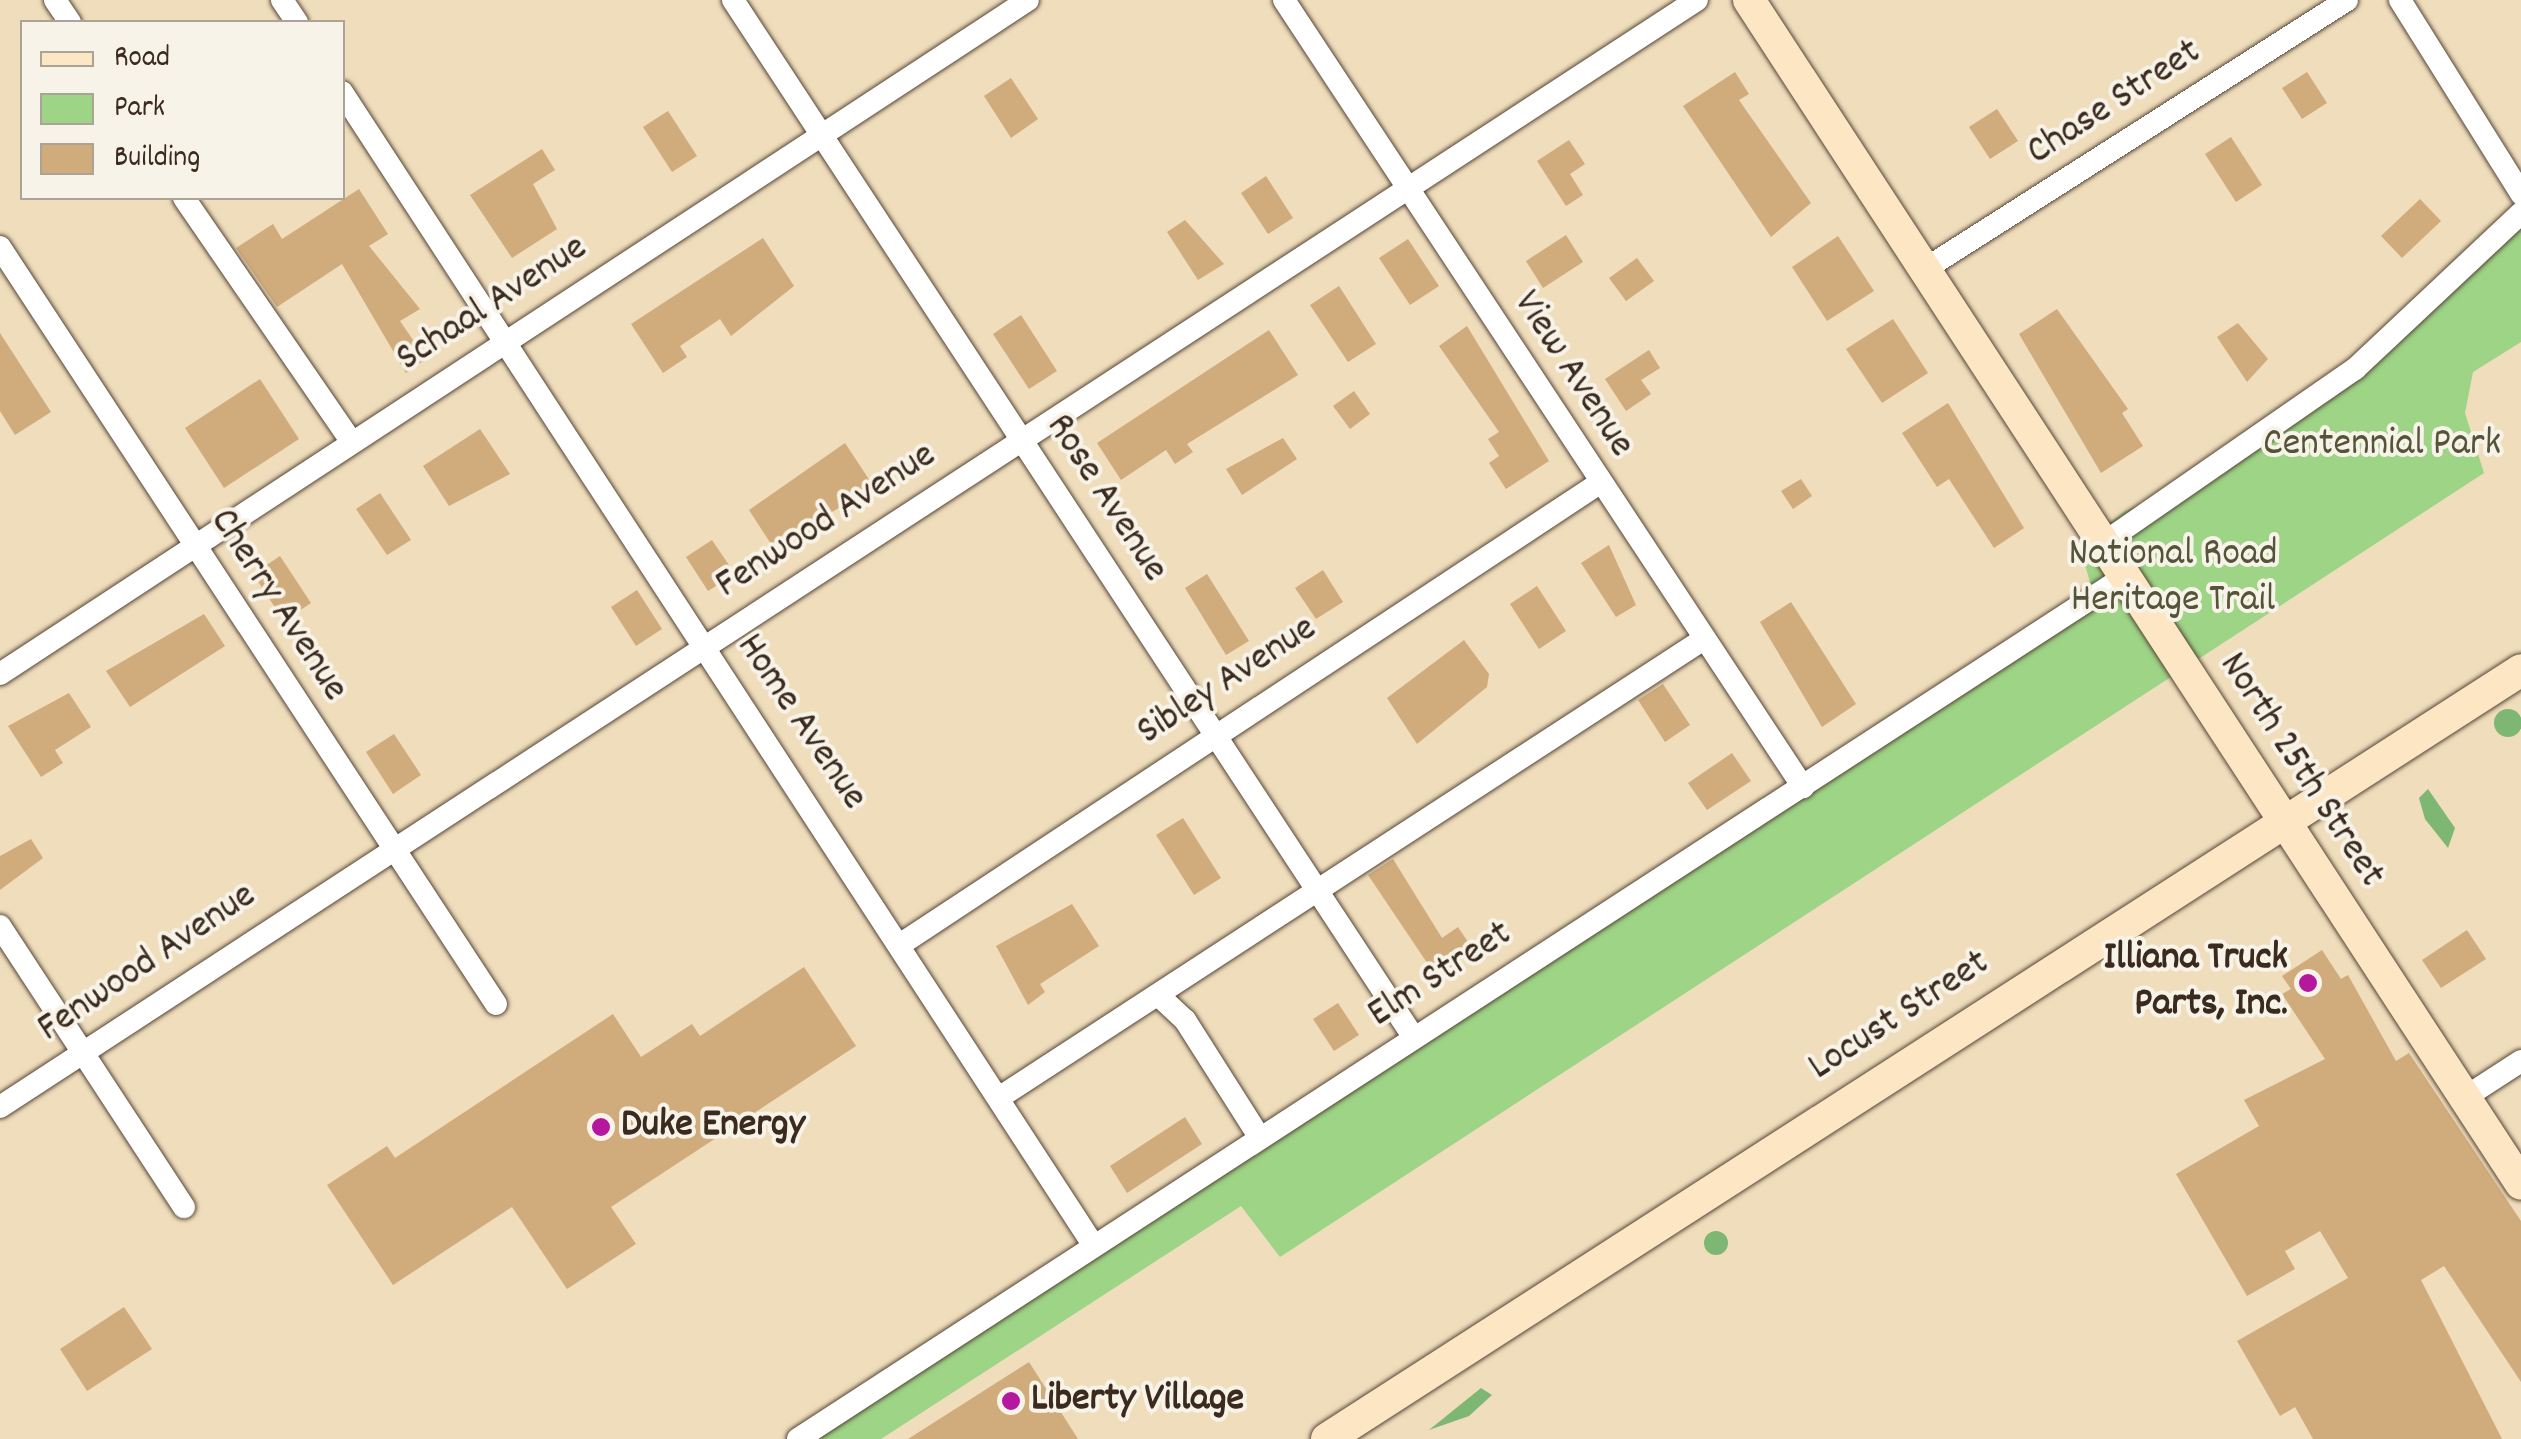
<!DOCTYPE html>
<style>
body{margin:0}
#map{position:relative;width:2521px;height:1439px;overflow:hidden;background:#efddbc;font-family:Dekko,sans-serif}
div>[style]{position:absolute}
.green>*{inset:0;background:#9dd486}
.forest>*{inset:0;background:#7eb673}
.round{border-radius:50%}
.building>*{inset:0;background:#d0ac7c}
.roads{filter:drop-shadow(0 0 2px #564536) drop-shadow(0 0 2px #564536)}
.street>*{height:22px;margin:-11px;padding:0 11px;transform-origin:11px;border-radius:11px;background:#fff}
.secondary>*{height:32px;margin:-16px;padding:0 16px;transform-origin:16px;border-radius:16px;background:#fce6c4}
.dots>*{width:28px;height:28px;translate:-50% -50%;box-sizing:border-box;border:5px solid #f7f3e8;border-radius:50%}
span{translate:-50% -50%;white-space:nowrap;text-align:center;line-height:1.15;-webkit-text-stroke:8px #f7f3e8;paint-order:stroke}
.street-label{font-size:40px;color:#3b2a1e}
.park-label{font-size:40px;color:#545438}
.poi-label{font-size:40px;color:#3b2a1e;font-weight:700}
.right{translate:-100% -50%;text-align:right}
.left{translate:0 -50%;text-align:left}
.legend{position:absolute;left:20px;top:20px;width:325px;height:180px;box-sizing:border-box;background:#f7f3e8;border:2px solid #aca397;margin:0;padding:12px 18px;list-style:none;font-size:30px;color:#3b2a1e}
.legend li{display:flex;align-items:center;gap:20px;height:50px}
.legend b{width:50px;border:2px solid #aca397}
</style>
<div id="map">
<div class="green">
<i style="clip-path:polygon(2521px 213px,2521px 342px,2473px 372px,2465px 413px,2484px 473px,1280px 1257px,1241px 1206px,881px 1439px,798px 1439px,2091px 585px,2084px 562px,2092px 537px,2125px 511px,2210px 476px,2355px 369px)"></i>
</div>
<div class="forest">
<i class="round" style="left:2494px;top:709px;width:28px;height:28px"></i>
<i style="clip-path:polygon(2428px 789px,2455px 828px,2448px 848px,2425px 819px,2419px 798px)"></i>
<i class="round" style="left:1704px;top:1231px;width:24px;height:24px"></i>
<i style="clip-path:polygon(1481px 1388px,1492px 1395px,1469px 1416px,1429px 1430px)"></i>
</div>
<div class="building">
<i style="clip-path:polygon(1735px 72px,1749px 94px,1739px 100px,1811px 203px,1771px 237px,1683px 106px)"></i>
<i style="clip-path:polygon(2307px 72px,2327px 103px,2302px 119px,2282px 88px)"></i>
<i style="clip-path:polygon(1011px 78px,1038px 119px,1011px 138px,984px 96px)"></i>
<i style="clip-path:polygon(1997px 109px,2018px 141px,1990px 159px,1969px 127px)"></i>
<i style="clip-path:polygon(668px 111px,697px 156px,672px 172px,643px 127px)"></i>
<i style="clip-path:polygon(2231px 137px,2262px 185px,2236px 202px,2205px 154px)"></i>
<i style="clip-path:polygon(1569px 140px,1585px 164px,1570px 174px,1583px 195px,1566px 206px,1537px 161px)"></i>
<i style="clip-path:polygon(542px 149px,555px 170px,533px 184px,557px 229px,512px 258px,470px 195px)"></i>
<i style="clip-path:polygon(1266px 176px,1293px 218px,1268px 234px,1241px 193px)"></i>
<i style="clip-path:polygon(359px 189px,388px 234px,369px 246px,420px 309px,400px 321px,426px 359px,406px 373px,342px 264px,277px 307px,236px 248px,273px 224px,282px 239px)"></i>
<i style="clip-path:polygon(2420px 199px,2441px 221px,2402px 258px,2381px 236px)"></i>
<i style="clip-path:polygon(1185px 220px,1224px 264px,1198px 280px,1167px 232px)"></i>
<i style="clip-path:polygon(1566px 235px,1583px 262px,1543px 288px,1526px 261px)"></i>
<i style="clip-path:polygon(1838px 236px,1874px 291px,1827px 321px,1792px 267px)"></i>
<i style="clip-path:polygon(763px 238px,794px 286px,731px 336px,720px 319px,680px 346px,687px 357px,663px 373px,631px 324px)"></i>
<i style="clip-path:polygon(1408px 239px,1439px 286px,1410px 305px,1379px 258px)"></i>
<i style="clip-path:polygon(1637px 258px,1654px 281px,1626px 301px,1609px 278px)"></i>
<i style="clip-path:polygon(1339px 286px,1376px 344px,1348px 362px,1310px 305px)"></i>
<i style="clip-path:polygon(2057px 309px,2128px 409px,2122px 413px,2143px 446px,2101px 473px,2019px 334px)"></i>
<i style="clip-path:polygon(1021px 315px,1057px 371px,1029px 389px,993px 334px)"></i>
<i style="clip-path:polygon(1893px 319px,1928px 373px,1882px 403px,1846px 349px)"></i>
<i style="clip-path:polygon(2238px 323px,2268px 359px,2247px 382px,2217px 337px)"></i>
<i style="clip-path:polygon(1467px 326px,1549px 461px,1506px 489px,1489px 463px,1499px 456px,1488px 439px,1499px 432px,1439px 346px)"></i>
<i style="clip-path:polygon(1269px 330px,1298px 375px,1187px 444px,1193px 452px,1175px 464px,1166px 450px,1121px 480px,1097px 443px)"></i>
<i style="clip-path:polygon(0 333px,51px 412px,15px 435px,0 411px)"></i>
<i style="clip-path:polygon(1649px 350px,1660px 368px,1641px 380px,1651px 394px,1626px 411px,1605px 379px)"></i>
<i style="clip-path:polygon(260px 379px,299px 439px,224px 488px,185px 428px)"></i>
<i style="clip-path:polygon(1354px 391px,1370px 414px,1350px 429px,1333px 406px)"></i>
<i style="clip-path:polygon(1948px 403px,2024px 528px,1994px 548px,1949px 479px,1937px 487px,1902px 433px)"></i>
<i style="clip-path:polygon(480px 429px,510px 474px,449px 506px,423px 466px)"></i>
<i style="clip-path:polygon(1283px 438px,1297px 459px,1242px 495px,1226px 469px)"></i>
<i style="clip-path:polygon(845px 443px,874px 487px,773px 547px,749px 510px)"></i>
<i style="clip-path:polygon(1801px 479px,1812px 496px,1793px 509px,1781px 491px)"></i>
<i style="clip-path:polygon(380px 493px,411px 540px,387px 555px,356px 509px)"></i>
<i style="clip-path:polygon(712px 540px,735px 574px,708px 591px,686px 557px)"></i>
<i style="clip-path:polygon(1609px 545px,1636px 605px,1616px 617px,1581px 563px)"></i>
<i style="clip-path:polygon(280px 556px,311px 603px,284px 621px,253px 574px)"></i>
<i style="clip-path:polygon(1323px 570px,1343px 602px,1316px 619px,1295px 588px)"></i>
<i style="clip-path:polygon(1207px 574px,1249px 641px,1226px 655px,1185px 588px)"></i>
<i style="clip-path:polygon(1537px 586px,1566px 631px,1539px 649px,1510px 604px)"></i>
<i style="clip-path:polygon(637px 590px,662px 629px,636px 646px,611px 607px)"></i>
<i style="clip-path:polygon(1791px 602px,1856px 704px,1822px 727px,1760px 622px)"></i>
<i style="clip-path:polygon(204px 614px,225px 646px,130px 707px,106px 671px)"></i>
<i style="clip-path:polygon(1464px 640px,1489px 674px,1487px 687px,1417px 744px,1387px 698px)"></i>
<i style="clip-path:polygon(1663px 684px,1690px 725px,1665px 742px,1638px 700px)"></i>
<i style="clip-path:polygon(69px 693px,91px 727px,55px 750px,63px 763px,41px 777px,8px 726px)"></i>
<i style="clip-path:polygon(394px 734px,421px 775px,393px 794px,366px 752px)"></i>
<i style="clip-path:polygon(1732px 753px,1751px 781px,1707px 810px,1688px 783px)"></i>
<i style="clip-path:polygon(1183px 818px,1221px 878px,1194px 895px,1156px 835px)"></i>
<i style="clip-path:polygon(31px 839px,43px 858px,0 890px,0 856px)"></i>
<i style="clip-path:polygon(1393px 859px,1442px 938px,1458px 927px,1472px 948px,1440px 982px,1368px 875px)"></i>
<i style="clip-path:polygon(1072px 904px,1099px 946px,1040px 984px,1045px 992px,1028px 1005px,996px 946px)"></i>
<i style="clip-path:polygon(2467px 930px,2486px 959px,2441px 988px,2422px 960px)"></i>
<i style="clip-path:polygon(2322px 950px,2341px 979px,2348px 975px,2396px 1061px,2409px 1053px,2521px 1221px,2521px 1382px,2444px 1266px,2421px 1280px,2502px 1439px,2313px 1439px,2295px 1407px,2280px 1416px,2237px 1341px,2348px 1278px,2320px 1231px,2285px 1251px,2295px 1269px,2247px 1296px,2176px 1174px,2259px 1126px,2244px 1100px,2325px 1059px,2282px 994px,2291px 989px,2282px 976px)"></i>
<i style="clip-path:polygon(804px 967px,856px 1046px,611px 1207px,636px 1244px,567px 1289px,512px 1207px,393px 1285px,327px 1185px,387px 1146px,395px 1158px,613px 1014px,641px 1057px,692px 1024px,700px 1036px)"></i>
<i style="clip-path:polygon(1338px 1003px,1359px 1035px,1334px 1051px,1313px 1019px)"></i>
<i style="clip-path:polygon(1185px 1117px,1202px 1144px,1127px 1193px,1110px 1166px)"></i>
<i style="clip-path:polygon(124px 1307px,152px 1349px,87px 1391px,60px 1349px)"></i>
<i style="clip-path:polygon(1029px 1362px,1078px 1439px,908px 1439px)"></i>
</div>
<div class="roads">
<div class="street">
<i style="left:55px;top:0;width:27px;rotate:56deg"></i>
<i style="left:282px;top:0;width:27px;rotate:56deg"></i>
<i style="left:733px;top:0;width:1241px;rotate:56.73deg"></i>
<i style="left:1284px;top:0;width:943px;rotate:56.6deg"></i>
<i style="left:2400px;top:0;width:229px;rotate:58deg"></i>
<i style="left:342px;top:92px;width:1377px;rotate:56.91deg"></i>
<i style="left:184px;top:198px;width:295px;rotate:55.5deg"></i>
<i style="left:0;top:247px;width:905px;rotate:56.77deg"></i>
<i style="left:1922px;top:271px;width:504px;rotate:-32.52deg"></i>
<i style="left:2102px;top:544px;width:308px;rotate:-34.7deg"></i>
<i style="left:2355px;top:369px;width:228px;rotate:-43.2deg"></i>
<i style="left:0;top:674px;width:1229px;rotate:-33.25deg"></i>
<i style="left:0;top:926px;width:336px;rotate:56.8deg"></i>
<i style="left:901px;top:944px;width:835px;rotate:-33.42deg"></i>
<i style="left:1158px;top:995px;width:37px;rotate:43deg"></i>
<i style="left:1185px;top:1020px;width:140px;rotate:57.6deg"></i>
<i style="left:1000px;top:1097px;width:840px;rotate:-33.05deg"></i>
<i style="left:2464px;top:1098px;width:68px;rotate:-33deg"></i>
<i style="left:0;top:1107px;width:2026px;rotate:-33.12deg"></i>
<i style="left:798px;top:1439px;width:1582px;rotate:-33.03deg"></i>
</div>
<div class="secondary">
<i style="left:1749px;top:0;width:1413px;rotate:56.89deg"></i>
<i style="left:1327px;top:1439px;width:1420px;rotate:-32.78deg"></i>
</div>
</div>
<div class="dots">
<i style="left:2308px;top:983px;background:#b5179e"></i>
<i style="left:601px;top:1127px;background:#b5179e"></i>
<i style="left:1011px;top:1401px;background:#b5179e"></i>
</div>
<div class="street-label">
<span style="left:2115px;top:104px;rotate:-33deg">Chase Street</span>
<span style="left:493px;top:305px;rotate:-33deg">Schaal Avenue</span>
<span style="left:1572px;top:375px;rotate:57deg">View Avenue</span>
<span style="left:1105px;top:499px;rotate:57deg">Rose Avenue</span>
<span style="left:827px;top:522px;rotate:-33deg">Fenwood Avenue</span>
<span style="left:277px;top:606px;rotate:57deg">Cherry Avenue</span>
<span style="left:1228px;top:682px;rotate:-33deg">Sibley Avenue</span>
<span style="left:800px;top:723px;rotate:56deg">Home Avenue</span>
<span style="left:2300px;top:771px;rotate:57deg">North 25th Street</span>
<span style="left:148px;top:964px;rotate:-34deg">Fenwood Avenue</span>
<span style="left:1441px;top:976px;rotate:-33deg">Elm Street</span>
<span style="left:1900px;top:1017px;rotate:-33deg">Locust Street</span>
</div>
<div class="park-label">
<span style="left:2382px;top:446px">Centennial Park</span>
<span style="left:2173px;top:579px">National Road<br>Heritage Trail</span>
</div>
<div class="poi-label">
<span class="right" style="left:2288px;top:983px">Illiana Truck<br>Parts, Inc.</span>
<span class="left" style="left:621px;top:1127px">Duke Energy</span>
<span class="left" style="left:1031px;top:1401px">Liberty Village</span>
</div>
<ul class="legend">
<li><b style="height:12px;background:#fce6c4"></b>Road</li>
<li><b style="height:28px;background:#9dd486"></b>Park</li>
<li><b style="height:28px;background:#d0ac7c"></b>Building</li>
</ul>
</div>
